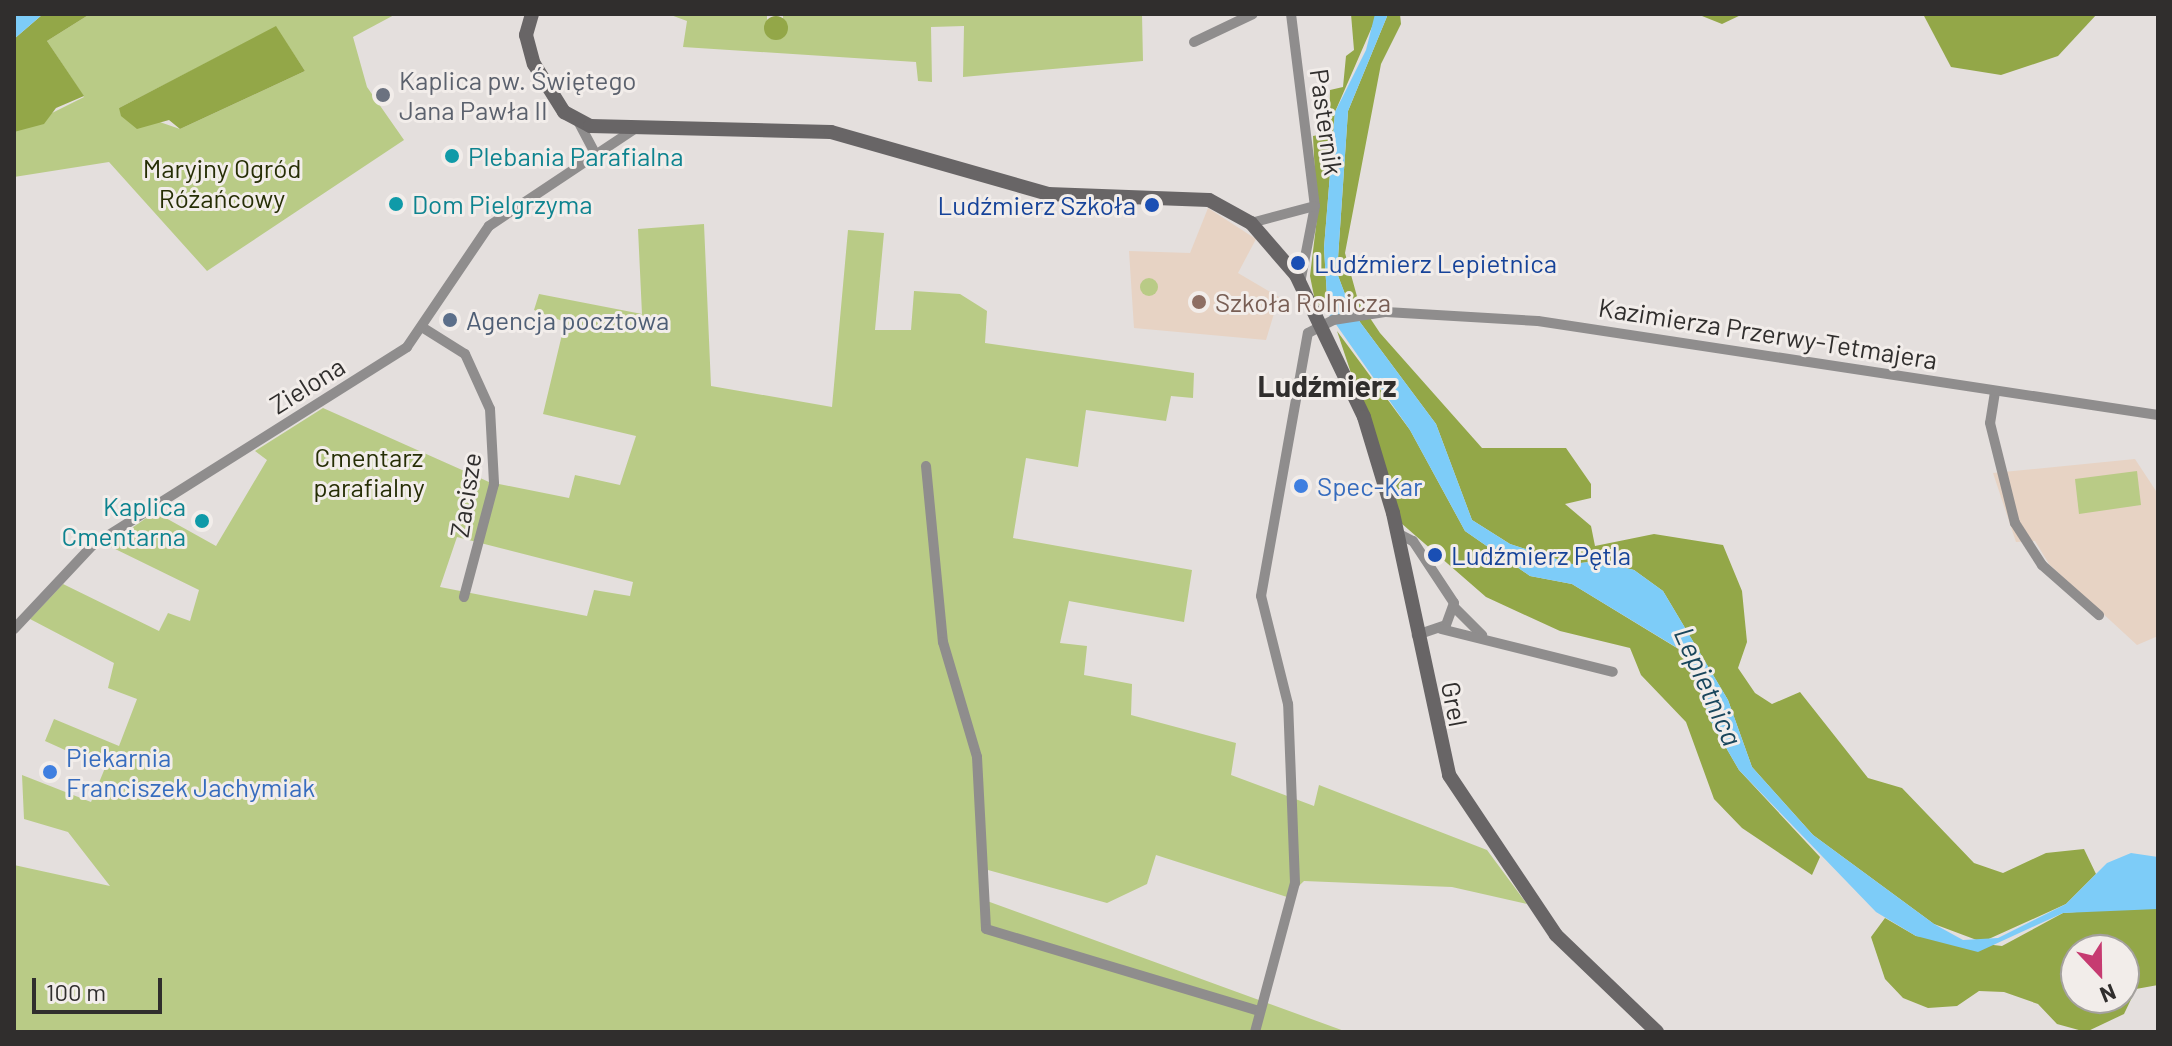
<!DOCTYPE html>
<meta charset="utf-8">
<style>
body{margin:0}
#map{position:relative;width:2172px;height:1046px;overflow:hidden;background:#e4dfdd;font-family:Barlow,sans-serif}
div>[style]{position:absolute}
.education>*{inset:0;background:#e7d3c4}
.green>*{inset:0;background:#b9cb86}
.round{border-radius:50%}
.forest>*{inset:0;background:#93a748}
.water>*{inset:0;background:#7dccf8}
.street>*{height:10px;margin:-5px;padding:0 5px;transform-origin:5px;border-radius:5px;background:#8f8d8d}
.secondary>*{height:14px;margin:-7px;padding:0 7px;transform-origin:7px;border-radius:7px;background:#686566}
.dots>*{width:22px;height:22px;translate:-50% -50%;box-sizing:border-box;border:4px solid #f2edea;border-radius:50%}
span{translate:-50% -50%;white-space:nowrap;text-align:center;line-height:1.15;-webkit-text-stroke:6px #f2edea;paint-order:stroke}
.worship-label{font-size:26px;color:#5b616d}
.left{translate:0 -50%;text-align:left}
.street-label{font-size:26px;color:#302e2d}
.culture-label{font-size:26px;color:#0d838f}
.right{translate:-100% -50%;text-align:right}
.park-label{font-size:26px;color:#262e05}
.transit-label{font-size:26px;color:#164399}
.education-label{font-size:26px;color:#785e54}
.service-label{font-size:26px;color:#4e5e75}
.shop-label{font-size:26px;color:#366cbe}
.water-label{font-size:28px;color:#19465c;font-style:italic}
.quarter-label{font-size:30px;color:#302e2d;font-weight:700}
.frame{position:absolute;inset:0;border:16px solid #302e2d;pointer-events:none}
.north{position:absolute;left:2060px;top:934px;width:80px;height:80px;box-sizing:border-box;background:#f2edea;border:2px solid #a4a19e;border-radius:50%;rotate:158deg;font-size:22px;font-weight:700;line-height:32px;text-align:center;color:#302e2d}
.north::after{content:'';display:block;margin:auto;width:28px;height:36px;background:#c63b71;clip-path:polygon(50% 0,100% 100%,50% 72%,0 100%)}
.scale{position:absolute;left:32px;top:978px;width:130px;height:36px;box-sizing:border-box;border:4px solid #302e2d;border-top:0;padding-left:10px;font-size:24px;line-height:28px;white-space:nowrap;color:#302e2d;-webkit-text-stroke:6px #f2edea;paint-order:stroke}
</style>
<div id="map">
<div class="education">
<i style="clip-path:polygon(1208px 208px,1256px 239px,1238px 273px,1279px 297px,1266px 340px,1134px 328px,1129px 251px,1190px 253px)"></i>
<i style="clip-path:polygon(2135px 459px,2158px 494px,2158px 636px,2137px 645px,2049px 564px,2035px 541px,2016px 542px,1993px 473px)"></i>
</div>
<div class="green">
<i style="clip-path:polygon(evenodd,90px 14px,396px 14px,353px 37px,367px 87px,404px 140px,207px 271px,109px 162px,14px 177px,14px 132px,84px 97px,47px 41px,90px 14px,276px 27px,305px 71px,180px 129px,119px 108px,276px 27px)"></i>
<i style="clip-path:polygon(668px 14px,767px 14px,767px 24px,783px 36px,783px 14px,1142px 14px,1143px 61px,963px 77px,964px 26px,931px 27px,932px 82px,918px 81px,916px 62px,683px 47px,687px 21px)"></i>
<i style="clip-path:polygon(evenodd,704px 224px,711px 386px,832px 407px,848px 230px,884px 233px,875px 330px,911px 330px,914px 291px,960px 294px,987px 311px,985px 343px,1194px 373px,1193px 398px,1171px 396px,1166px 421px,1086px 410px,1078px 467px,1026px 458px,1013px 538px,1192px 570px,1184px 622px,1069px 601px,1060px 643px,1087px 646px,1084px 675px,1132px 684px,1131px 715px,1236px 743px,1231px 775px,1314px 806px,1319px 785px,1487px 850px,1527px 904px,1452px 887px,1304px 881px,1287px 897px,1156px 855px,1147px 884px,1107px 903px,988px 870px,987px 901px,1347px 1032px,14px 1032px,14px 865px,110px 886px,68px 832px,24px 819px,22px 775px,91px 802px,105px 768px,45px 741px,54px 719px,119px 746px,137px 699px,108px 688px,114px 663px,30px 619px,63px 584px,159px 631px,168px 613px,190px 621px,199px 590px,107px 545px,155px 512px,216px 546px,267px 460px,255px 451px,323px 408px,489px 482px,569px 498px,575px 475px,620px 485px,636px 436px,543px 414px,565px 322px,534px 310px,539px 294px,642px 314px,638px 229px,704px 224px,457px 537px,633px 582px,630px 596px,594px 590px,587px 616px,440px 587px,457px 537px)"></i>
<i class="round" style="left:1140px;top:278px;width:18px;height:18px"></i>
<i style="clip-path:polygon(2137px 471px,2141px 505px,2079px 514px,2075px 479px)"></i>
</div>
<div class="forest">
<i style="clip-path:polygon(43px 14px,90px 14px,47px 41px,84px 96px,56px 108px,44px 124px,14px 132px,14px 39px)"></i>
<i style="clip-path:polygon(1351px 14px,1375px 14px,1375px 20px,1335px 112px,1324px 248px,1328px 313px,1315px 301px,1310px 276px,1317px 218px,1313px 136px,1329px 133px,1330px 90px,1343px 87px,1346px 56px,1354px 50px)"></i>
<i style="clip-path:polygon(1388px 14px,1400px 14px,1401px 24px,1381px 64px,1345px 253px,1358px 300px,1380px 333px,1482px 448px,1566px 448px,1591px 484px,1591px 498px,1565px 504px,1591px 526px,1595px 546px,1654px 534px,1723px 545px,1742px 591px,1747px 642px,1738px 668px,1755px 693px,1772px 704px,1800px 692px,1868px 778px,1902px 788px,1974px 863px,2003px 873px,2046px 853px,2084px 849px,2096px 874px,2066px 904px,1982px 942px,1934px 924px,1813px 835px,1752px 767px,1728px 700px,1663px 591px,1634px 570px,1598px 561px,1572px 564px,1510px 544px,1472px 520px,1436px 424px,1351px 310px,1337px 273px,1348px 111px)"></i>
<i style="clip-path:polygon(1697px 14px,1743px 14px,1722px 24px)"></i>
<i style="clip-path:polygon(1923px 14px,2097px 14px,2058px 56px,2001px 75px,1951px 67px)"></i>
<i class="round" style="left:764px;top:16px;width:24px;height:24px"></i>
<i style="clip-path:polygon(276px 26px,305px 71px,180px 129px,169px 120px,137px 129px,121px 116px,119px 108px)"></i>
<i style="clip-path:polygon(1337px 331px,1410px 430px,1465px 531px,1530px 576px,1572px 584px,1690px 656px,1710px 720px,1739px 770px,1820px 857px,1812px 875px,1742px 828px,1714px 799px,1686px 722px,1641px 675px,1630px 648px,1560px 631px,1486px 597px,1401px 523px)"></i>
<i style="clip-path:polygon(evenodd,2145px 907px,2158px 909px,2158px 985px,2136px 989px,2124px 1014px,2086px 1032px,2057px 1024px,2038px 1004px,2004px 992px,1979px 991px,1957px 1006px,1928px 1008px,1903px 998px,1885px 979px,1871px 937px,1885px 918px,1916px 936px,2002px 946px,2063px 913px,2145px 907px,2076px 950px,2124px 950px,2124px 998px,2076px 998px,2076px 950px)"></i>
</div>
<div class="water">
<i style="clip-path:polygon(14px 14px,43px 14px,14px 39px)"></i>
<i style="clip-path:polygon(1375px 14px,1388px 14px,1348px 111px,1337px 273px,1351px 310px,1436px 424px,1472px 520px,1510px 544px,1572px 564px,1598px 561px,1634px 570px,1663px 591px,1728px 700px,1752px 767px,1813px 835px,1934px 924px,1963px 940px,1998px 938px,2066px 904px,2107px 863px,2131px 853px,2158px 857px,2158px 909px,2063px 913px,1978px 952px,1916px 936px,1876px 912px,1739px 770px,1710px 720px,1689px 655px,1572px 584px,1530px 576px,1465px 531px,1410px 430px,1328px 313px,1324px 248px,1335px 112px,1366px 50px)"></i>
</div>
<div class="street">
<i style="left:1291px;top:14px;width:193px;rotate:82.9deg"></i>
<i style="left:1315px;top:206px;width:78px;rotate:101deg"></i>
<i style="left:1194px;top:42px;width:65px;rotate:-25.4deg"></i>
<i style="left:579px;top:123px;width:38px;rotate:62deg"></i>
<i style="left:1251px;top:223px;width:66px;rotate:-14.9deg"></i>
<i style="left:425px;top:329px;width:47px;rotate:32deg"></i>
<i style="left:465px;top:354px;width:60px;rotate:65.6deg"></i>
<i style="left:490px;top:409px;width:75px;rotate:86.9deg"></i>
<i style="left:494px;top:484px;width:117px;rotate:104.9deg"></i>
<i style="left:1995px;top:392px;width:31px;rotate:99deg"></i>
<i style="left:1990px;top:423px;width:103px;rotate:76deg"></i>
<i style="left:2015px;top:523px;width:50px;rotate:57.3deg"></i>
<i style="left:2042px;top:565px;width:76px;rotate:41.3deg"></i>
<i style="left:926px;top:466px;width:177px;rotate:84.5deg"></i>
<i style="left:943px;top:642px;width:120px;rotate:73.5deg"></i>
<i style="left:977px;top:757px;width:172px;rotate:87deg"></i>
<i style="left:986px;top:929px;width:286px;rotate:16.7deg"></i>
<i style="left:1397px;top:533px;width:18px;rotate:27deg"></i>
<i style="left:1413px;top:541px;width:74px;rotate:56.5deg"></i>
<i style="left:1454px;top:603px;width:23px;rotate:110deg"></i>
<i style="left:1446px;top:625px;width:31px;rotate:161deg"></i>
<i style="left:1454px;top:607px;width:40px;rotate:45deg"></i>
<i style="left:14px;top:629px;width:115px;rotate:-46.8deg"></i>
<i style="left:93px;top:545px;width:371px;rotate:-32.2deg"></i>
<i style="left:407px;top:347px;width:146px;rotate:-55.9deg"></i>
<i style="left:489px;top:226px;width:177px;rotate:-33.7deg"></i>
<i style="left:1441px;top:629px;width:177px;rotate:14deg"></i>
<i style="left:1255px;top:1032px;width:154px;rotate:-75deg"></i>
<i style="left:1295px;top:883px;width:179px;rotate:-92.2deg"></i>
<i style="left:1288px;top:704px;width:111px;rotate:-104deg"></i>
<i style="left:1261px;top:596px;width:267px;rotate:-79.9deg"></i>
<i style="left:1308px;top:333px;width:28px;rotate:-27deg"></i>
<i style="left:1333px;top:320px;width:54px;rotate:-8.6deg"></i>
<i style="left:1386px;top:312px;width:152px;rotate:3.4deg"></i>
<i style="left:1538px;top:321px;width:627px;rotate:8.62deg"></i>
</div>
<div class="secondary">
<i style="left:532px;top:14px;width:22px;rotate:106deg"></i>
<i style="left:526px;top:35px;width:30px;rotate:75deg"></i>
<i style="left:534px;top:64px;width:57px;rotate:58deg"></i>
<i style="left:564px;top:112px;width:30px;rotate:28deg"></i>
<i style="left:590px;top:126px;width:241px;rotate:1.4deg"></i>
<i style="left:831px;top:132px;width:226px;rotate:15.9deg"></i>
<i style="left:1048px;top:194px;width:161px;rotate:2.1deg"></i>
<i style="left:1209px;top:200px;width:48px;rotate:28.7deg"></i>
<i style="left:1251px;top:223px;width:69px;rotate:49.1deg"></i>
<i style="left:1296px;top:275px;width:157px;rotate:64.4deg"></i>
<i style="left:1364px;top:417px;width:100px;rotate:73.2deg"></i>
<i style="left:1393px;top:513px;width:268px;rotate:77.9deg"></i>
<i style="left:1449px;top:775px;width:192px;rotate:56.2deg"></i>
<i style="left:1556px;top:935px;width:140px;rotate:43.8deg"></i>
</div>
<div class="dots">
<i style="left:383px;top:95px;background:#6b7280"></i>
<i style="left:452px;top:156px;background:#0f9aa8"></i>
<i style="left:396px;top:204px;background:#0f9aa8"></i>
<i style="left:1152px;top:205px;background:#1a4fb4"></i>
<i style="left:1298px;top:263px;background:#1a4fb4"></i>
<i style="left:1199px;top:302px;background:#8d6e63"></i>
<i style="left:450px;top:320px;background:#5c6f8a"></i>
<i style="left:1301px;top:486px;background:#3f7fe0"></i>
<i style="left:202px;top:521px;background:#0f9aa8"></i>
<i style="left:1435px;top:555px;background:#1a4fb4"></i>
<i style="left:50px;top:772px;background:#3f7fe0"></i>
</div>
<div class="worship-label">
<span class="left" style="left:399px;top:95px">Kaplica pw. Świętego<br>Jana Pawła II</span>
</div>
<div class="street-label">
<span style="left:1327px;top:122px;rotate:82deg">Pasternik</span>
<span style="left:1768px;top:333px;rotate:9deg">Kazimierza Przerwy-Tetmajera</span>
<span style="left:307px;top:385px;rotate:-32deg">Zielona</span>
<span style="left:465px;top:495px;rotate:-81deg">Zacisze</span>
<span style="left:1455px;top:704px;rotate:79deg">Grel</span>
</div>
<div class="culture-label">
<span class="left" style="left:468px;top:156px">Plebania Parafialna</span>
<span class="left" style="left:412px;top:204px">Dom Pielgrzyma</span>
<span class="right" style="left:186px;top:521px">Kaplica<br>Cmentarna</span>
</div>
<div class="park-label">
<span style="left:222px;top:183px">Maryjny Ogród<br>Różańcowy</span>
<span style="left:369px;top:472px">Cmentarz<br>parafialny</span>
</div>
<div class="transit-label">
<span class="right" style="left:1136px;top:205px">Ludźmierz Szkoła</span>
<span class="left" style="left:1314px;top:263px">Ludźmierz Lepietnica</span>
<span class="left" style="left:1451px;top:555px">Ludźmierz Pętla</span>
</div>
<div class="education-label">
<span class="left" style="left:1215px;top:302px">Szkoła Rolnicza</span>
</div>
<div class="service-label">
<span class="left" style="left:466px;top:320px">Agencja pocztowa</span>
</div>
<div class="shop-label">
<span class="left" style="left:1317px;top:486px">Spec-Kar</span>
<span class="left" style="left:66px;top:772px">Piekarnia<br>Franciszek Jachymiak</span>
</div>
<div class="water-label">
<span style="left:1709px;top:686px;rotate:66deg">Lepietnica</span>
</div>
<div class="quarter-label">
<span style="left:1327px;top:385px">Ludźmierz</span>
</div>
<div class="frame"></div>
<div class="north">N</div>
<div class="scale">100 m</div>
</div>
